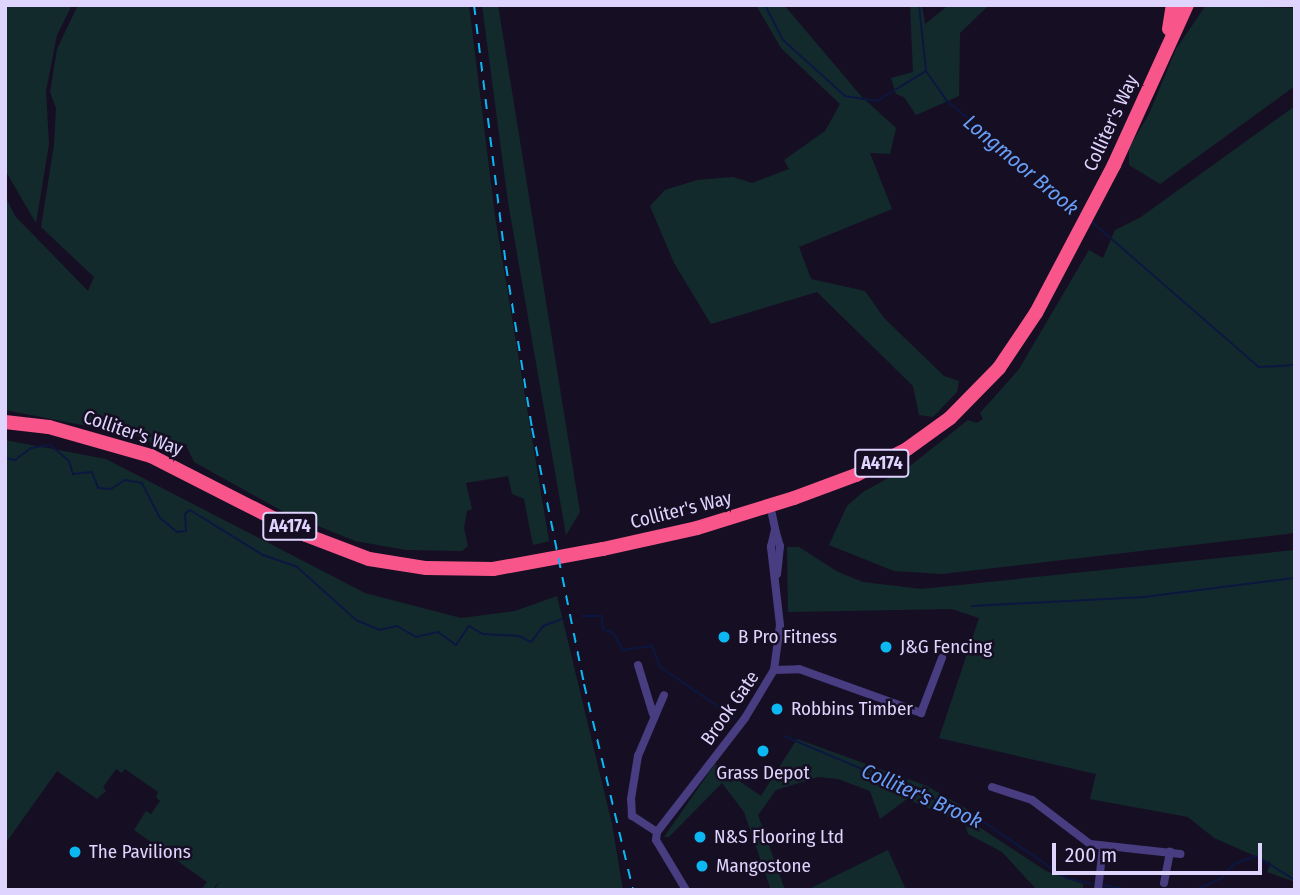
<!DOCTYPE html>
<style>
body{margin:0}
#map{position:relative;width:1300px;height:895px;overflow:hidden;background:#160f24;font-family:"Fira Sans Condensed",sans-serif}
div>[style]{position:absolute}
.green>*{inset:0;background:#132a2d}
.stream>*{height:2px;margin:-1px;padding:0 1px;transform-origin:1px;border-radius:1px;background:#0c1740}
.street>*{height:8px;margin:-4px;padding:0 4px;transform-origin:4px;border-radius:4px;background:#493d81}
.highway>*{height:14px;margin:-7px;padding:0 7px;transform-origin:7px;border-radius:7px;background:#f8558a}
.rail>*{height:2px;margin-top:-1px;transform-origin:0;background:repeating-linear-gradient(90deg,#0bb8f2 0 10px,transparent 0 19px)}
.dots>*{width:19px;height:19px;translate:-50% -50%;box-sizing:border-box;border:4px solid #160f24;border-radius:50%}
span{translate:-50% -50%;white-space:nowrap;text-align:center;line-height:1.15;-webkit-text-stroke:5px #160f24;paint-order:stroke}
.shield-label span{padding:2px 5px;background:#160f24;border:2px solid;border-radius:5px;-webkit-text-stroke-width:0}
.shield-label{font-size:18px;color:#dfd4fd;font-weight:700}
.street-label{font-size:19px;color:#dfd4fd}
.poi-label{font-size:19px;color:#dfd4fd}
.left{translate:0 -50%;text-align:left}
.water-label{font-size:21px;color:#679ff8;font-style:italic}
.frame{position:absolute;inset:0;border:7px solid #dfd4fd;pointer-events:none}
.scale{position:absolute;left:1052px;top:843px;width:210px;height:32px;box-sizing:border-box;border:4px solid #dfd4fd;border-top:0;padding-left:9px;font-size:21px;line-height:24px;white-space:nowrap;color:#dfd4fd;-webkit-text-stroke:5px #160f24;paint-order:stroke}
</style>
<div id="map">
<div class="green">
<i style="clip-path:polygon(5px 5px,72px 5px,57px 35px,46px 91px,49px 144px,36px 223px,5px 170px)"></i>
<i style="clip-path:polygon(78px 5px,469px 5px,495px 216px,549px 541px,533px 545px,524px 499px,512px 494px,508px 476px,466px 483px,472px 509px,467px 511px,464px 528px,468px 546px,462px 551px,406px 550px,355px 541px,284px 512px,194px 462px,186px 445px,161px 448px,138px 436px,5px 410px,5px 196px,15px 216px,88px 291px,94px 277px,41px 227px,54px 145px,56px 108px,50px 92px,57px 49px)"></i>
<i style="clip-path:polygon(482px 5px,498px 5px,580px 512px,566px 535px,508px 202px)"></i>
<i style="clip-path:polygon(756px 5px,784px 5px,862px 97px,896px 128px,890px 154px,870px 153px,892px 209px,799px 247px,811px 279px,865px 291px,884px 318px,944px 376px,959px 381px,957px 392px,933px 417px,919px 415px,913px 386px,817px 292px,711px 324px,674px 263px,650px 206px,665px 190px,697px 180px,733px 177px,752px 183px,789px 169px,784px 160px,825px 131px,840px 104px,781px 48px)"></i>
<i style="clip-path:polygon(910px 5px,922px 5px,925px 24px,949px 5px,989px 5px,960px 33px,959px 96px,916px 115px,904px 97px,896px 94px,891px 78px,913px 72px)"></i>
<i style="clip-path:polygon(1206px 5px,1295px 8px,1295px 86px,1160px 184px,1129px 165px,1129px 148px,1149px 114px,1176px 49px)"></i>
<i style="clip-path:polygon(1295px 106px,1295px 533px,942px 574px,894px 571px,829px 545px,847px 506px,863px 492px,910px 466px,968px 420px,977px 423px,983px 419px,980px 413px,1019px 369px,1089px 250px,1103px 258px,1115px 230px,1141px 217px)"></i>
<i style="clip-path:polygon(5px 440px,106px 459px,365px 593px,461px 618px,515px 611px,557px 596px,612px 824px,623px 890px,214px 890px,220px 881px,212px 890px,201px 890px,207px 882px,134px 830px,146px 811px,151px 814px,160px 801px,156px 797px,158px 792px,125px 769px,122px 773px,116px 769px,103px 787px,106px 791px,97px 799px,57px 771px,5px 844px)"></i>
<i style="clip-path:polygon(787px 547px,799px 547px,838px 572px,863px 582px,921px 589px,1295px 550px,1295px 882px,1267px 872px,1271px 863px,1214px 838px,1188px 817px,1090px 799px,1096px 774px,939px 738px,979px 618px,952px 609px,788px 612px)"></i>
<i style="clip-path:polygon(797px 739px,927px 786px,972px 812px,976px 825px,1046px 871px,1083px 884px,1083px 888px,1036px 889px,1002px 852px,968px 834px,965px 824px,907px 799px,880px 819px,870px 791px,838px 779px,818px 777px,776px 790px,758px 815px,785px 890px,771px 890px,744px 812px,722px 783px,669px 837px,664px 837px,715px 764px,761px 796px)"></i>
<i style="clip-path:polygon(888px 850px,906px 890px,807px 890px)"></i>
</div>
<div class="stream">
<i style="left:765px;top:5px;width:39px;rotate:63deg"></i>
<i style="left:783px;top:40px;width:84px;rotate:42.1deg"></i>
<i style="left:845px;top:96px;width:32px;rotate:9deg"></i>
<i style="left:877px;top:101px;width:57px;rotate:-31.5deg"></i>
<i style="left:926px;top:71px;width:37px;rotate:55deg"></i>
<i style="left:947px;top:101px;width:176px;rotate:39.9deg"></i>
<i style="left:919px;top:5px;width:65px;rotate:83.9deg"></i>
<i style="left:1092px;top:222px;width:221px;rotate:41deg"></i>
<i style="left:1259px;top:367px;width:36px;rotate:-3deg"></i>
<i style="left:5px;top:458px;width:10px;rotate:11deg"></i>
<i style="left:15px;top:460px;width:20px;rotate:-37deg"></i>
<i style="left:31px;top:448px;width:19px;rotate:-9deg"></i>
<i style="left:50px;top:445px;width:25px;rotate:40deg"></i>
<i style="left:69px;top:461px;width:14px;rotate:73deg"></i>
<i style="left:73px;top:474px;width:19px;rotate:-6deg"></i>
<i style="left:92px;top:472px;width:17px;rotate:69deg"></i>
<i style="left:98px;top:488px;width:13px;rotate:4deg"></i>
<i style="left:111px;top:489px;width:17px;rotate:-33deg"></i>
<i style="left:125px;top:480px;width:17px;rotate:10deg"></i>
<i style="left:142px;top:483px;width:38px;rotate:63deg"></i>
<i style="left:159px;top:517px;width:23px;rotate:40deg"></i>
<i style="left:177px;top:532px;width:9px;rotate:-6deg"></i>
<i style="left:186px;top:531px;width:17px;rotate:-93deg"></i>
<i style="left:185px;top:514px;width:6px;rotate:-39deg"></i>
<i style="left:190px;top:510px;width:86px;rotate:31.7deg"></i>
<i style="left:263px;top:555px;width:36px;rotate:19deg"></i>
<i style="left:297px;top:567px;width:79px;rotate:41.9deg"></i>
<i style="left:356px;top:620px;width:25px;rotate:23deg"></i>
<i style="left:379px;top:630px;width:18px;rotate:-13deg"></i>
<i style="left:397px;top:626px;width:22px;rotate:30deg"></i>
<i style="left:416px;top:637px;width:23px;rotate:-13deg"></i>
<i style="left:438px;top:632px;width:22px;rotate:36deg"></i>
<i style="left:456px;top:645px;width:23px;rotate:-56deg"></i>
<i style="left:469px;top:626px;width:16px;rotate:30deg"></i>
<i style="left:483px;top:634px;width:36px;rotate:3deg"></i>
<i style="left:519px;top:636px;width:13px;rotate:27deg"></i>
<i style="left:531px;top:642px;width:20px;rotate:-53deg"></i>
<i style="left:543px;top:626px;width:20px;rotate:-20deg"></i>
<i style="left:972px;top:606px;width:172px;rotate:-3deg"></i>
<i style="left:1144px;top:597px;width:152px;rotate:-7.2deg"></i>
<i style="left:582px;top:616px;width:20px"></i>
<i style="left:602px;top:616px;width:13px;rotate:86deg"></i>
<i style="left:603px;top:629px;width:11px;rotate:22deg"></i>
<i style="left:613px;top:633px;width:20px;rotate:60deg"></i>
<i style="left:623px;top:650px;width:29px;rotate:-8deg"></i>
<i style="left:652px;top:646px;width:22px;rotate:69deg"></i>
<i style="left:660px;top:667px;width:91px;rotate:34.2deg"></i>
<i style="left:784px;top:736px;width:211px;rotate:22.9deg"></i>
<i style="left:978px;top:818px;width:107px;rotate:34.3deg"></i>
<i style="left:1066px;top:878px;width:26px;rotate:13deg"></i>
<i style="left:1103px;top:885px;width:25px;rotate:11deg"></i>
<i style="left:1196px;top:890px;width:26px;rotate:-25deg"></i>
<i style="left:1220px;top:879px;width:21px;rotate:-47deg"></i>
<i style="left:1234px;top:864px;width:23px;rotate:-20deg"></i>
<i style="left:1256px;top:856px;width:46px;rotate:31.6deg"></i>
</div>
<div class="street">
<i style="left:770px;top:505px;width:25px;rotate:78deg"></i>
<i style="left:638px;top:665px;width:51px;rotate:73deg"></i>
<i style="left:774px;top:670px;width:25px;rotate:-2deg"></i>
<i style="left:799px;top:669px;width:130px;rotate:19.8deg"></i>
<i style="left:921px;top:713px;width:59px;rotate:-69.1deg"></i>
<i style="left:992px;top:787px;width:42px;rotate:18deg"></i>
<i style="left:1032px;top:800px;width:73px;rotate:37.2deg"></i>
<i style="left:1090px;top:844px;width:91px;rotate:6.3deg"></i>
<i style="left:657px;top:832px;width:144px;rotate:-52.3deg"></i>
<i style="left:745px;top:718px;width:56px;rotate:-58.9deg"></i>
<i style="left:774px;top:670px;width:45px;rotate:-82.4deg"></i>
<i style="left:780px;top:625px;width:79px;rotate:-96.6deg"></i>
<i style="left:771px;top:547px;width:18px;rotate:-77deg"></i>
<i style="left:775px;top:529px;width:18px;rotate:74deg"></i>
<i style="left:780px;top:546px;width:28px;rotate:96deg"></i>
<i style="left:657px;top:832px;width:30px;rotate:-147deg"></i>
<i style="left:632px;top:816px;width:17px;rotate:-93deg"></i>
<i style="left:631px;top:799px;width:44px;rotate:-80.8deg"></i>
<i style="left:638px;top:756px;width:66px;rotate:-66.9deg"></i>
<i style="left:657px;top:832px;width:8px;rotate:97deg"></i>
<i style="left:656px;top:840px;width:58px;rotate:59deg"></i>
<i style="left:1164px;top:883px;width:32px;rotate:-79deg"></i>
<i style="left:1098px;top:890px;width:43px;rotate:-83.4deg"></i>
</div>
<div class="highway">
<i style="left:1169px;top:29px;width:24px;rotate:-81deg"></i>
<i style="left:5px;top:422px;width:44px;rotate:6.5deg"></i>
<i style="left:49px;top:427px;width:106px;rotate:15.9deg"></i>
<i style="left:151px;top:456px;width:174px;rotate:27deg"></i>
<i style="left:306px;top:535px;width:67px;rotate:20.9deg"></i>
<i style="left:369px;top:559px;width:58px;rotate:9deg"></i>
<i style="left:426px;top:568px;width:67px;rotate:0.9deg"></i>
<i style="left:493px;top:569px;width:112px;rotate:-10.3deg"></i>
<i style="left:603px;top:549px;width:96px;rotate:-12.6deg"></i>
<i style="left:697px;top:528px;width:102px;rotate:-17.2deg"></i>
<i style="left:794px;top:498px;width:66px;rotate:-20.4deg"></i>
<i style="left:856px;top:475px;width:57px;rotate:-27deg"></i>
<i style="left:907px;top:449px;width:53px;rotate:-35.8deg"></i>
<i style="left:950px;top:418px;width:70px;rotate:-45.6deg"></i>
<i style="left:999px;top:368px;width:66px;rotate:-56.1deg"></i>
<i style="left:1036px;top:313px;width:167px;rotate:-62.2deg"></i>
<i style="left:1114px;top:165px;width:176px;rotate:-65.5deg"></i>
</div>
<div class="rail">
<i style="left:474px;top:5px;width:263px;rotate:83deg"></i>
<i style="left:506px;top:266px;width:164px;rotate:80.9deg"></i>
<i style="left:532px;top:428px;width:261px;rotate:78.5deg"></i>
<i style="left:584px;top:684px;width:212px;rotate:76.6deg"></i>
</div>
<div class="dots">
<i style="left:724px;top:637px;background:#0bb8f2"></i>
<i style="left:886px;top:647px;background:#0bb8f2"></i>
<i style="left:777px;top:709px;background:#0bb8f2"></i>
<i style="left:763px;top:751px;background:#0bb8f2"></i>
<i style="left:700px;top:837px;background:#0bb8f2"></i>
<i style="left:75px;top:852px;background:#0bb8f2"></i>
<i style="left:702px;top:866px;background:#0bb8f2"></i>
</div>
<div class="shield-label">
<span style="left:882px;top:463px">A4174</span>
<span style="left:290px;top:526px">A4174</span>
</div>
<div class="street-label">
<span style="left:1111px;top:123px;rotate:-65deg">Colliter's Way</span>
<span style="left:133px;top:433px;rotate:19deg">Colliter's Way</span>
<span style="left:681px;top:510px;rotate:-14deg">Colliter's Way</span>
<span style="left:730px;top:708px;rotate:-55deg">Brook Gate</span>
</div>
<div class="poi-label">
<span class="left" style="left:738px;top:637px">B Pro Fitness</span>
<span class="left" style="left:900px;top:647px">J&amp;G Fencing</span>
<span class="left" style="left:791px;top:709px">Robbins Timber</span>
<span style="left:763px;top:773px">Grass Depot</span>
<span class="left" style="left:714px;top:837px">N&amp;S Flooring Ltd</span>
<span class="left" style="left:89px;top:852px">The Pavilions</span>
<span class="left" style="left:716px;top:866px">Mangostone</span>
</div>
<div class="water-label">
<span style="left:1021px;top:165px;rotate:40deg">Longmoor Brook</span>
<span style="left:922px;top:796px;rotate:24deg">Colliter's Brook</span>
</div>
<div class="frame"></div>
<div class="scale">200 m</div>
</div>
